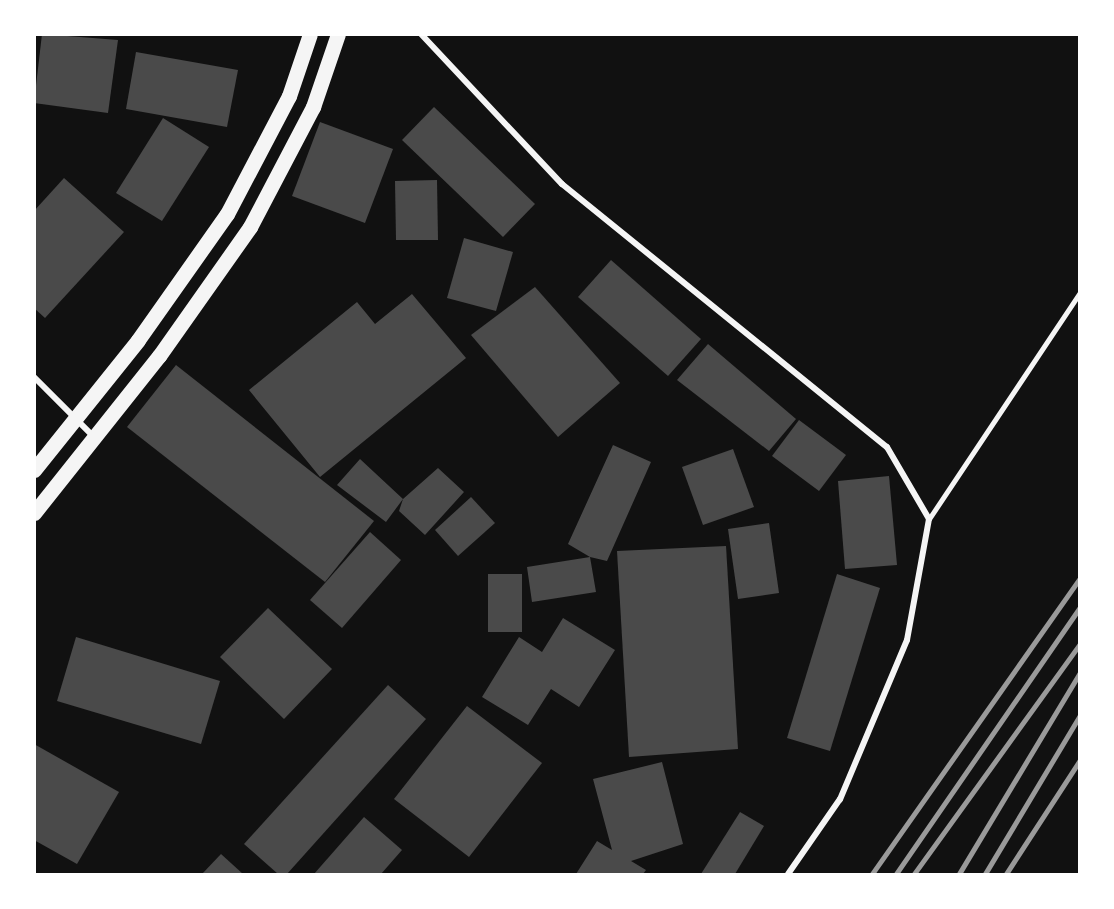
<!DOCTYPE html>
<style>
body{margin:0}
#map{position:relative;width:1114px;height:909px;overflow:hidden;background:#111;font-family:"Titillium Web",sans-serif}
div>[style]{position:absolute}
.building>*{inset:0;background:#4a4a4a}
.service>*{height:4.5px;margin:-2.25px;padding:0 2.25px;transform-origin:2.25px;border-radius:2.25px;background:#f5f5f5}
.minor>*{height:6px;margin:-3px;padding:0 3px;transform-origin:3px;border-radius:3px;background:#f5f5f5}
.primary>*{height:15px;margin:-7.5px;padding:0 7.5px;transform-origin:7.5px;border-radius:7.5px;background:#f5f5f5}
.rail>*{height:4.5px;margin:-2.25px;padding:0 2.25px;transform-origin:2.25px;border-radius:2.25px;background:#9a9a9a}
span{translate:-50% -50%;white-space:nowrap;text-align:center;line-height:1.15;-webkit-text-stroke:6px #fff;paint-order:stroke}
.frame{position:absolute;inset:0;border:36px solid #fff;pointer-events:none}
</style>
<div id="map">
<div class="building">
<i style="clip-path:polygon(42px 34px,118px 40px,108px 113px,34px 103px)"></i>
<i style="clip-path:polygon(136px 52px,238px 70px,227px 127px,126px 109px)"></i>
<i style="clip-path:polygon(434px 107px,535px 204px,503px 237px,402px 140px)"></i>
<i style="clip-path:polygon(163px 118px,209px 147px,162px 221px,116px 193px)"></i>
<i style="clip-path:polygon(320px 122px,393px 149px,365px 223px,292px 196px)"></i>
<i style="clip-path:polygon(64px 178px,124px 232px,45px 318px,34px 308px,34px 211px)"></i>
<i style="clip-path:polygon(437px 180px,438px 240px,396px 240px,395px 181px)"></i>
<i style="clip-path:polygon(464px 238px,513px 252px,496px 311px,447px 298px)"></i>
<i style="clip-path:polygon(611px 260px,701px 339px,668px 376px,578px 297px)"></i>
<i style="clip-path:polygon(535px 287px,620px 383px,558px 437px,471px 335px)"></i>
<i style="clip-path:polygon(412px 294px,466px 358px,320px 477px,249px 390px,357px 302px,375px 324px)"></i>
<i style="clip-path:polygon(708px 344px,796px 419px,769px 451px,677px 380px)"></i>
<i style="clip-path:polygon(176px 365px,374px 521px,325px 582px,127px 427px)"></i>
<i style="clip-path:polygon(799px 420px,846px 455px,819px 491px,772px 456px)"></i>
<i style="clip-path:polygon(613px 445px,651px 462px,607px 561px,590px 557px,596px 592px,532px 602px,527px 567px,590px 557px,568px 544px)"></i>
<i style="clip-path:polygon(733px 449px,754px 507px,703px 525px,682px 467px)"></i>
<i style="clip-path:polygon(360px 459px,403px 499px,438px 468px,464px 492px,425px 535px,399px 511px,403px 499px,386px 522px,337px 485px)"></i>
<i style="clip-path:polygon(889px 476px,897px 565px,845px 569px,838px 481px)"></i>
<i style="clip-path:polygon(471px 497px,495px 523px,458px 556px,435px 530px)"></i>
<i style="clip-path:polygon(769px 523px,779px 593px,738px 599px,728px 529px)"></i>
<i style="clip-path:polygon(370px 532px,401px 560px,342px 628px,310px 600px)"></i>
<i style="clip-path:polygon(726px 546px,738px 749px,629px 757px,617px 551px)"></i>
<i style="clip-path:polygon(488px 574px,522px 574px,522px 632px,488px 632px)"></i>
<i style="clip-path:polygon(837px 574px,880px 588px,830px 751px,787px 738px)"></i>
<i style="clip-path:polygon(268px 608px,332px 669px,284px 719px,220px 657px)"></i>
<i style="clip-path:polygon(563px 618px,615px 650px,579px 707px,551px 689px,528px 725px,482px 697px,519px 637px,542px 652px)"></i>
<i style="clip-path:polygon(76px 637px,220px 681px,201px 744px,57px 701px)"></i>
<i style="clip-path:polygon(388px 685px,426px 719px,287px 874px,278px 874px,244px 844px)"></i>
<i style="clip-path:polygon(467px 706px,542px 763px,469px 857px,394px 799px)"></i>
<i style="clip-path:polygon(34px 744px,119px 792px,77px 864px,34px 840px)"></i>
<i style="clip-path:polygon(662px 762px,683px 844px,631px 861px,646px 870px,643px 874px,576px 874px,597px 841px,612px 850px,593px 779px)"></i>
<i style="clip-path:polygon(740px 812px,764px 826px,735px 874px,701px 874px)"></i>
<i style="clip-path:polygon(364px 817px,402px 850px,381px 874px,314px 874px)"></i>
<i style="clip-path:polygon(221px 854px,243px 874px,202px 874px)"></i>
</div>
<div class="service">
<i style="left:929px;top:519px;width:272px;rotate:-56.3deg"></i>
</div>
<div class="minor">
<i style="left:421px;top:34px;width:206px;rotate:46.8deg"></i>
<i style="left:562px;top:184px;width:418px;rotate:39deg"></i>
<i style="left:887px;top:447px;width:83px;rotate:59.7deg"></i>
<i style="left:929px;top:519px;width:123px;rotate:100.3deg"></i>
<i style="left:907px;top:640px;width:173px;rotate:112.8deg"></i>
<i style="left:840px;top:799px;width:91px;rotate:124.7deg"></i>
<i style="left:34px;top:377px;width:85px;rotate:45deg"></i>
</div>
<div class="primary">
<i style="left:34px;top:470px;width:166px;rotate:-51.3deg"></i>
<i style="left:138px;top:340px;width:154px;rotate:-54.8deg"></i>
<i style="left:227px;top:214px;width:133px;rotate:-62.3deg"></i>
<i style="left:289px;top:96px;width:65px;rotate:-71.3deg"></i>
<i style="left:34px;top:513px;width:201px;rotate:-51.5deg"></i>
<i style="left:159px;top:356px;width:158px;rotate:-54.8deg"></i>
<i style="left:250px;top:227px;width:136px;rotate:-62.3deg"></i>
<i style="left:313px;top:107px;width:77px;rotate:-71.1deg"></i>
</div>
<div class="rail">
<i style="left:872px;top:874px;width:362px;rotate:-54.9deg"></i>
<i style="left:896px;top:874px;width:324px;rotate:-55.4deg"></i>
<i style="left:914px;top:874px;width:284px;rotate:-54.2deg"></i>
<i style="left:959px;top:874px;width:235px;rotate:-59deg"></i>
<i style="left:985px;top:874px;width:185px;rotate:-59.1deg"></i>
<i style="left:1006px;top:874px;width:136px;rotate:-57deg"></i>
</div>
<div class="frame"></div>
</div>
